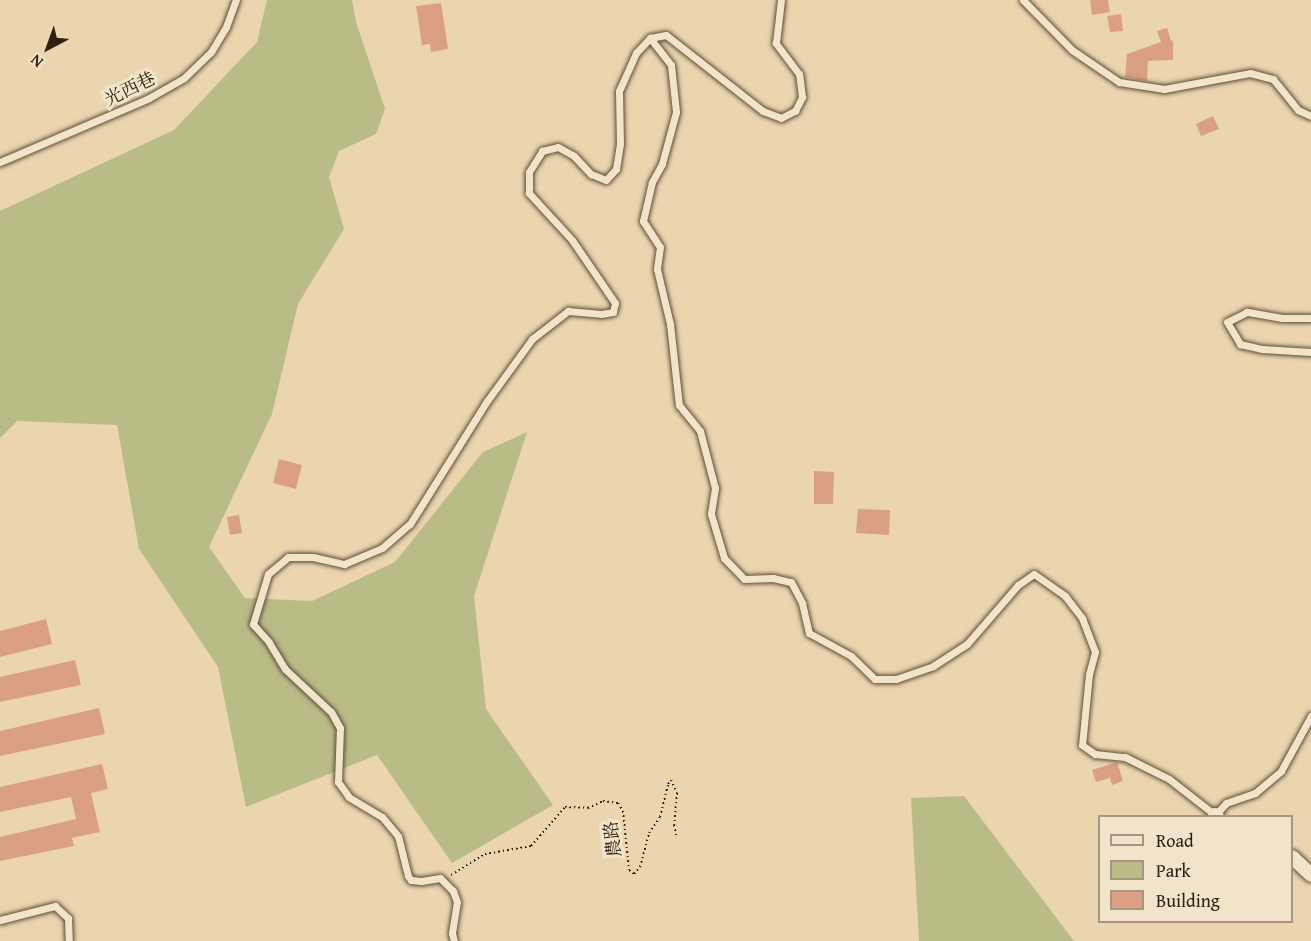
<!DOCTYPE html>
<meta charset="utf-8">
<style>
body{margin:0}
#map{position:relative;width:1311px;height:941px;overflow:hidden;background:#ead5af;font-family:"Gentium Book Plus","Noto Serif TC",serif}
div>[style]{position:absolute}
.green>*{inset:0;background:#babc88}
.building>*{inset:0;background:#dba084}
.path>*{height:2px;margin-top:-1px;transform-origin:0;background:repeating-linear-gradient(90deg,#30210f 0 1.5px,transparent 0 4.5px)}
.roads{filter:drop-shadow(0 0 2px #5e4e37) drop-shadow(0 0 2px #5e4e37)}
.service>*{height:7px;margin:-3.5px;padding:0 3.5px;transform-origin:3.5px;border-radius:3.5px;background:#f1e4cb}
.minor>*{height:14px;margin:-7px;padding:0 7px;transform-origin:7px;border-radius:7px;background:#f1e4cb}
span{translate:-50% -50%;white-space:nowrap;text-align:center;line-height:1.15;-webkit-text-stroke:6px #f1e4cb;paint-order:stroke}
.street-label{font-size:18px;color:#30210f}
.legend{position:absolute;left:1098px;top:815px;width:195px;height:108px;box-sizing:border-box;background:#f1e4cb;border:2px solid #a49680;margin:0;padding:8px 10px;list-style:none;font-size:18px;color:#30210f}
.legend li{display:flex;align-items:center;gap:12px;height:30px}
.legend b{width:30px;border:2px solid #a49680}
.north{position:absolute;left:18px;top:18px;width:60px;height:60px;-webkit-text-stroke:4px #f1e4cb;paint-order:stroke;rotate:221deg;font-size:16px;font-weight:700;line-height:24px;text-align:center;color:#30210f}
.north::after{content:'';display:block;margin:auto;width:21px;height:27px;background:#30210f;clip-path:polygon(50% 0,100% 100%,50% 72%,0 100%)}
</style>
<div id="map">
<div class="green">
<i style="clip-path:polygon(267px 0,352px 0,356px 22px,385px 109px,376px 134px,339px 151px,329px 177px,344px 229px,298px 304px,272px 414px,209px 547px,245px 598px,312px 601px,395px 562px,483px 452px,527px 432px,474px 596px,486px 709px,553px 805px,452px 863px,377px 755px,246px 807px,218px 667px,139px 549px,117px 425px,17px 421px,0 438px,0 211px,174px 130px,257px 42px)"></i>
<i style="clip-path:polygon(964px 796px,1074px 941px,919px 941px,911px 798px)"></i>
</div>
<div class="building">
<i style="clip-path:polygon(1090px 0,1108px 0,1110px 12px,1092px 15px)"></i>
<i style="clip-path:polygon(441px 3px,448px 49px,431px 52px,430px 44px,422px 45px,416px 6px)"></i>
<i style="clip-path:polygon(1121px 14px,1123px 31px,1110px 32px,1107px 16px)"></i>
<i style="clip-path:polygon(1167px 28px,1171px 41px,1173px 40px,1173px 60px,1148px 61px,1147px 81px,1125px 77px,1127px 54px,1161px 42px,1157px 31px)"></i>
<i style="clip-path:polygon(1213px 116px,1219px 129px,1201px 136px,1196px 124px)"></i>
<i style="clip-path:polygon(279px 459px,302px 465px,296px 489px,273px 483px)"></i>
<i style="clip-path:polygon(814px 471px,834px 472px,833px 504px,814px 504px)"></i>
<i style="clip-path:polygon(858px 509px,890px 510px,889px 535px,856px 533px)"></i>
<i style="clip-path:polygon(239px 515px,242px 533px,230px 535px,227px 517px)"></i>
<i style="clip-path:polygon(46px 619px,52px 644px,0 657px,0 631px)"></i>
<i style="clip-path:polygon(75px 660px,81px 685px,0 702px,0 677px)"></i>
<i style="clip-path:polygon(99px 708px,105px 734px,0 756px,0 731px)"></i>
<i style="clip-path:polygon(1117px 762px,1123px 781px,1112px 785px,1110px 778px,1096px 782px,1092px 770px)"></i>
<i style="clip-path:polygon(102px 764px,108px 789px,91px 793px,100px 832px,72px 838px,74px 846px,0 861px,0 837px,76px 819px,71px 797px,0 812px,0 787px)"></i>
</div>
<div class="path">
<i style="left:451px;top:875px;width:40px;rotate:-32deg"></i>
<i style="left:485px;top:854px;width:47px;rotate:-9.9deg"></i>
<i style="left:531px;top:846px;width:52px;rotate:-48.9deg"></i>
<i style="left:565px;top:807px;width:23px;rotate:2deg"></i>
<i style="left:588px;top:808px;width:17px;rotate:-25deg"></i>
<i style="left:603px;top:801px;width:15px;rotate:8deg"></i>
<i style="left:618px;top:803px;width:9px;rotate:58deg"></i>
<i style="left:623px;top:811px;width:59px;rotate:84.2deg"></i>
<i style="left:629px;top:870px;width:6px;rotate:39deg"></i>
<i style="left:634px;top:874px;width:9px;rotate:-49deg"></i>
<i style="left:640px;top:867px;width:35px;rotate:-75deg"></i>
<i style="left:649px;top:833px;width:19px;rotate:-55deg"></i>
<i style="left:660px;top:817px;width:34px;rotate:-76deg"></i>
<i style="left:668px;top:784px;width:5px;rotate:-53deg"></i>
<i style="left:671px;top:780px;width:14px;rotate:65deg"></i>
<i style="left:677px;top:793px;width:32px;rotate:95deg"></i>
<i style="left:674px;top:825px;width:13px;rotate:77deg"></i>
</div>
<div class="roads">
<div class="service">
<i style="left:1023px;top:0;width:70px;rotate:45.6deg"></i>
<i style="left:1072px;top:50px;width:57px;rotate:34.2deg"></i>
<i style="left:1119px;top:82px;width:46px;rotate:8.8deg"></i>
<i style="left:1164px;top:89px;width:87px;rotate:-10.5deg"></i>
<i style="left:1250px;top:73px;width:24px;rotate:15deg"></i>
<i style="left:1273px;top:79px;width:40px;rotate:51deg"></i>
<i style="left:1298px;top:110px;width:14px;rotate:25deg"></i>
<i style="left:650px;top:38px;width:34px;rotate:52deg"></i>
<i style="left:671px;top:65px;width:47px;rotate:83.9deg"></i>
<i style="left:676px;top:112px;width:54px;rotate:105.1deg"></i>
<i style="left:662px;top:164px;width:21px;rotate:119deg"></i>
<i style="left:652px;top:182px;width:40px;rotate:103deg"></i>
<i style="left:643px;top:221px;width:31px;rotate:57deg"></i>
<i style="left:660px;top:247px;width:22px;rotate:98deg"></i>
<i style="left:657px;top:269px;width:57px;rotate:76.7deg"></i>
<i style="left:670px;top:324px;width:81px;rotate:83.7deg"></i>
<i style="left:679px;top:405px;width:33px;rotate:51deg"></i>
<i style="left:700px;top:431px;width:59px;rotate:75.3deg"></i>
<i style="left:715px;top:488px;width:26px;rotate:99deg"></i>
<i style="left:711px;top:514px;width:46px;rotate:73.5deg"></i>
<i style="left:724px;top:558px;width:29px;rotate:46deg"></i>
<i style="left:744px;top:579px;width:29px;rotate:-2deg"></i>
<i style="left:773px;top:578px;width:18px;rotate:13deg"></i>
<i style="left:791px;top:582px;width:24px;rotate:62deg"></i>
<i style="left:802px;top:603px;width:31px;rotate:77deg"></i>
<i style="left:809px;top:633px;width:48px;rotate:28.7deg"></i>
<i style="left:851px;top:656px;width:33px;rotate:44deg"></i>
<i style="left:875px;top:679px;width:21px"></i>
<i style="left:896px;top:679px;width:39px;rotate:-19deg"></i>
<i style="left:933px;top:666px;width:40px;rotate:-32.9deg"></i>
<i style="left:967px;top:644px;width:78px;rotate:-49.2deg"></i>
<i style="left:1018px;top:585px;width:19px;rotate:-35deg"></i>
<i style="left:1034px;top:574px;width:38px;rotate:35deg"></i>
<i style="left:1065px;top:596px;width:28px;rotate:52deg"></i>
<i style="left:1082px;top:618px;width:36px;rotate:69deg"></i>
<i style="left:1095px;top:652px;width:23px;rotate:105deg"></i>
<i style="left:1089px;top:674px;width:71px;rotate:95.6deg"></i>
<i style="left:1082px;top:745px;width:16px;rotate:35deg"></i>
<i style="left:1095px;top:754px;width:30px;rotate:6deg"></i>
<i style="left:1125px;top:757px;width:49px;rotate:26.6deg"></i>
<i style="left:1169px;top:779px;width:58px;rotate:38deg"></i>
<i style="left:1215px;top:815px;width:16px;rotate:-47deg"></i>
<i style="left:1226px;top:803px;width:31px;rotate:-19deg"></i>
<i style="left:1255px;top:793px;width:34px;rotate:-40deg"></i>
<i style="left:1281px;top:771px;width:63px;rotate:-61.4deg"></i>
<i style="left:0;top:162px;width:162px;rotate:-23.2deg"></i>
<i style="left:149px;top:98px;width:40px;rotate:-29.7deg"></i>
<i style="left:184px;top:78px;width:37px;rotate:-44deg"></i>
<i style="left:211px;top:52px;width:29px;rotate:-59deg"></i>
<i style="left:226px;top:27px;width:29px;rotate:-70deg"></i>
<i style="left:1311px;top:318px;width:29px;rotate:180deg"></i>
<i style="left:1282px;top:318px;width:36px;rotate:-170deg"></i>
<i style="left:1247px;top:312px;width:22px;rotate:153deg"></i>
<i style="left:1227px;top:322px;width:26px;rotate:59deg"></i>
<i style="left:1240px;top:344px;width:23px;rotate:13deg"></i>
<i style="left:1262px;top:349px;width:49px;rotate:3.5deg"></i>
<i style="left:0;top:920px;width:57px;rotate:-14.3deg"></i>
<i style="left:55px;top:906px;width:18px;rotate:43deg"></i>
<i style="left:68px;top:918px;width:23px;rotate:88deg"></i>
<i style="left:454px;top:941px;width:8px;rotate:-104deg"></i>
<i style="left:452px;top:933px;width:31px;rotate:-81deg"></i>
<i style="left:457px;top:902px;width:12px;rotate:-110deg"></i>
<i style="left:453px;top:891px;width:18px;rotate:-135deg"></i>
<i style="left:440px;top:878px;width:19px;rotate:171deg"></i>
<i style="left:421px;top:881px;width:10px;rotate:-174deg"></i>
<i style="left:411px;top:880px;width:5px;rotate:-127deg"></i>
<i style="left:408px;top:876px;width:41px;rotate:-104deg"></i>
<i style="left:398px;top:836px;width:25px;rotate:-130deg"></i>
<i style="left:382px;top:817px;width:39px;rotate:-149deg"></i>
<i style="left:349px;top:797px;width:19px;rotate:-126deg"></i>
<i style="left:338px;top:782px;width:54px;rotate:-87.9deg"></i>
<i style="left:340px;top:728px;width:18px;rotate:-119deg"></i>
<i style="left:331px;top:712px;width:63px;rotate:-136.9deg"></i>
<i style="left:285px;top:669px;width:31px;rotate:-121deg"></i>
<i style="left:269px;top:642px;width:24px;rotate:-132deg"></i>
<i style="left:253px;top:624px;width:52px;rotate:-73.3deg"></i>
<i style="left:268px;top:574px;width:26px;rotate:-40deg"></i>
<i style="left:288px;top:557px;width:25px"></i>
<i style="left:313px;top:557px;width:32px;rotate:13deg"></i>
<i style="left:344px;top:564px;width:41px;rotate:-22.8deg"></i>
<i style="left:382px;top:548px;width:37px;rotate:-41deg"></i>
<i style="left:410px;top:524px;width:145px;rotate:-58deg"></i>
<i style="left:487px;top:401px;width:77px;rotate:-54deg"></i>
<i style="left:532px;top:339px;width:46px;rotate:-37.9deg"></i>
<i style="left:568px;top:311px;width:33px;rotate:5deg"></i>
<i style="left:601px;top:314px;width:12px;rotate:-9deg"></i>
<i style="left:613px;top:312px;width:9px;rotate:-77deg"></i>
<i style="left:615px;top:303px;width:76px;rotate:-124.3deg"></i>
<i style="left:572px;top:240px;width:64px;rotate:-132.5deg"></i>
<i style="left:529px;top:193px;width:21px;rotate:-90deg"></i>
<i style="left:529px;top:172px;width:25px;rotate:-58deg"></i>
<i style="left:542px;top:151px;width:16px;rotate:-14deg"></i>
<i style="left:558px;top:147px;width:18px;rotate:29deg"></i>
<i style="left:574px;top:156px;width:25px;rotate:47deg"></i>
<i style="left:591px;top:174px;width:16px;rotate:22deg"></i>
<i style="left:606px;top:180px;width:15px;rotate:-48deg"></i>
<i style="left:616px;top:169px;width:25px;rotate:-81deg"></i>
<i style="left:620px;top:144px;width:53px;rotate:-91.1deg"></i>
<i style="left:619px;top:91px;width:42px;rotate:-65.9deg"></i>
<i style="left:636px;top:53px;width:21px;rotate:-47deg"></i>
<i style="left:650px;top:38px;width:16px;rotate:-11deg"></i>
<i style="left:666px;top:35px;width:123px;rotate:38.1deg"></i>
<i style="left:763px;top:111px;width:19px;rotate:21deg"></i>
<i style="left:781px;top:118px;width:16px;rotate:-27deg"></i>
<i style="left:795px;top:111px;width:16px;rotate:-63deg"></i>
<i style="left:802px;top:97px;width:23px;rotate:-97deg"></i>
<i style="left:799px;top:74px;width:39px;rotate:-127deg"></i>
<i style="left:776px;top:43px;width:43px;rotate:-83.4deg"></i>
</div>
<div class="minor">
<i style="left:1215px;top:815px;width:2px;rotate:27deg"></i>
<i style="left:1292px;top:857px;width:26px;rotate:43deg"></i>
</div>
</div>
<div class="street-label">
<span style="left:130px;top:89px;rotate:-26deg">光西巷</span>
<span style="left:613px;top:839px;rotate:-97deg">農路</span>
</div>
<ul class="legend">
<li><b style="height:8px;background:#f1e4cb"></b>Road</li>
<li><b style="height:16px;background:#babc88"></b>Park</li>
<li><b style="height:16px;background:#dba084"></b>Building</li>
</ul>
<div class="north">N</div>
</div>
